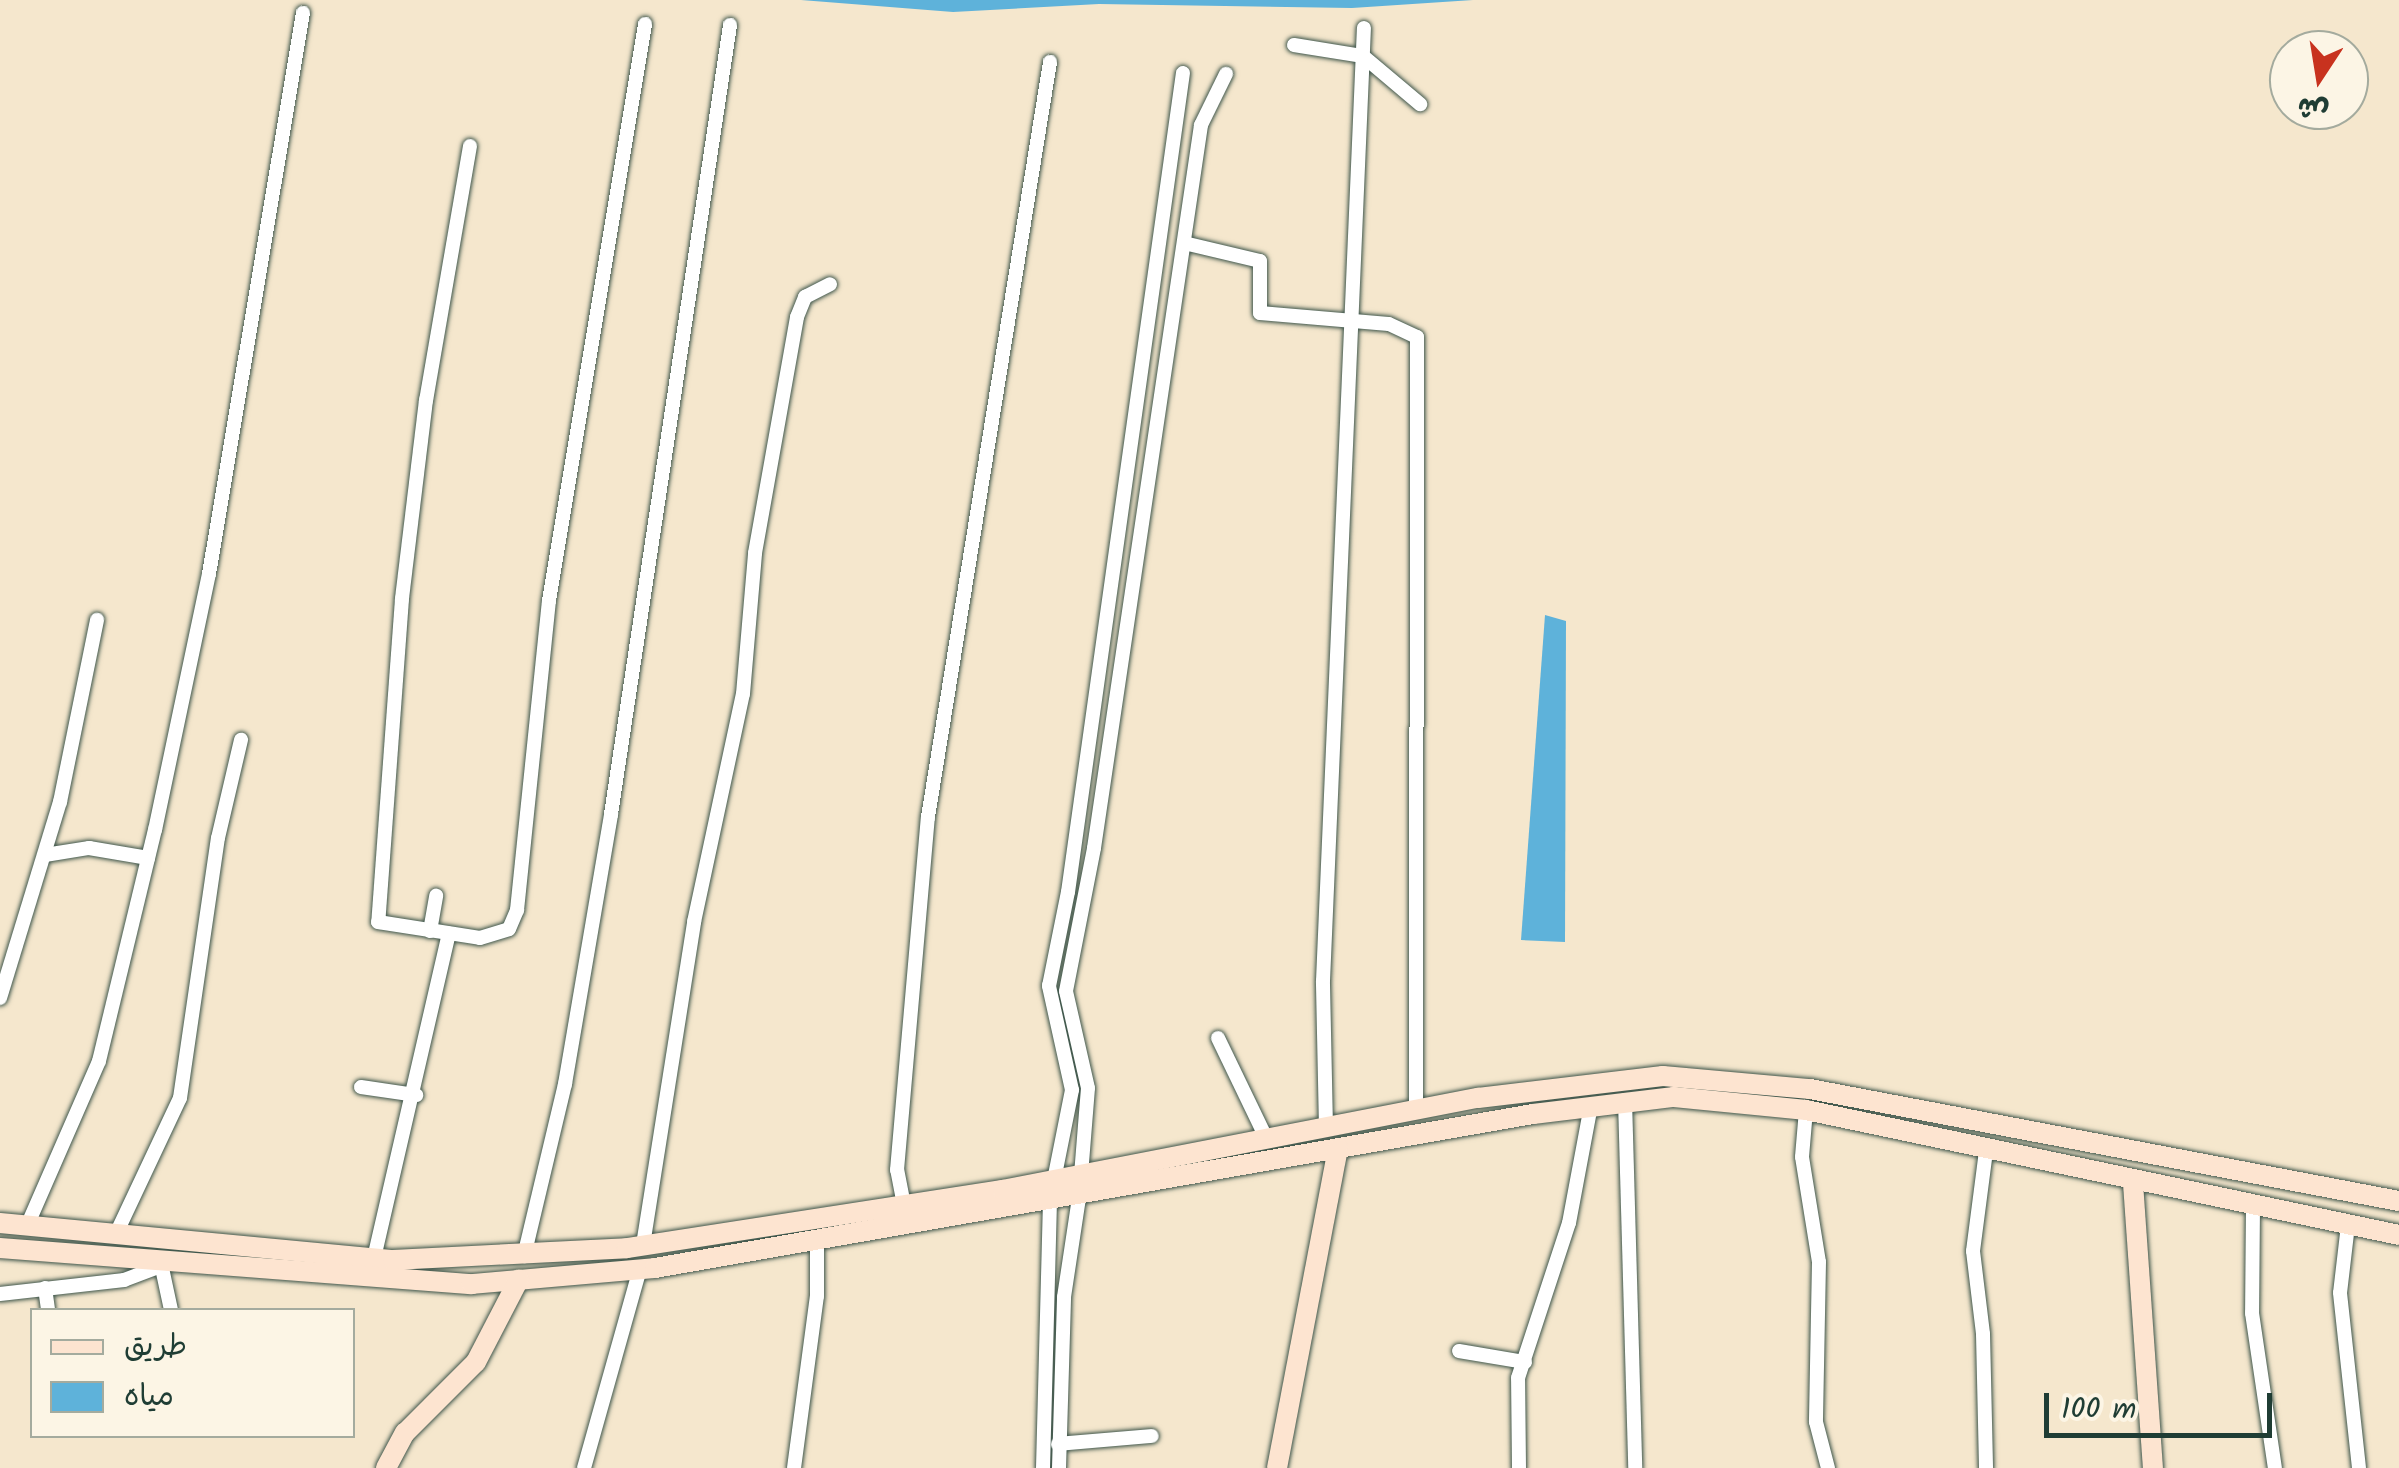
<!DOCTYPE html>
<meta charset="utf-8">
<style>
body{margin:0}
#map{position:relative;width:2399px;height:1468px;overflow:hidden;background:#f5e7cd;font-family:Kalam,"Playpen Sans Arabic",sans-serif}
div>[style]{position:absolute}
.water>*{inset:0;background:#5eb2da}
.roads{filter:drop-shadow(0 0 2px #3f564b) drop-shadow(0 0 2px #3f564b)}
.street>*{height:14px;margin:-7px;padding:0 7px;transform-origin:7px;border-radius:7px;background:#fff}
.secondary>*{height:20px;margin:-10px;padding:0 10px;transform-origin:10px;border-radius:10px;background:#fde4d0}
span{translate:-50% -50%;white-space:nowrap;text-align:center;line-height:1.15;-webkit-text-stroke:8px #fcf5e5;paint-order:stroke}
.legend{position:absolute;left:30px;top:1308px;width:325px;height:130px;box-sizing:border-box;background:#fcf5e5;border:2px solid #a4ab9e;margin:0;padding:12px 18px;list-style:none;font-size:30px;color:#1f3d34}
.legend li{display:flex;align-items:center;gap:20px;height:50px}
.legend b{width:50px;border:2px solid #a4ab9e}
.north{position:absolute;left:2269px;top:30px;width:100px;height:100px;box-sizing:border-box;background:#fcf5e5;border:2px solid #a4ab9e;border-radius:50%;rotate:192deg;font-size:28px;font-weight:700;line-height:40px;text-align:center;color:#1f3d34}
.north::after{content:'';display:block;margin:auto;width:35px;height:45px;background:#c8321e;clip-path:polygon(50% 0,100% 100%,50% 72%,0 100%)}
.scale{position:absolute;left:2044px;top:1393px;width:228px;height:45px;box-sizing:border-box;border:5px solid #1f3d34;border-top:0;padding-left:12px;font-size:30px;line-height:35px;white-space:nowrap;color:#1f3d34;-webkit-text-stroke:8px #fcf5e5;paint-order:stroke}
</style>
<div id="map">
<div class="water">
<i style="clip-path:polygon(801px 0,1473px 0,1352px 8px,1099px 4px,953px 12px)"></i>
<i style="clip-path:polygon(1545px 615px,1566px 621px,1565px 942px,1521px 940px)"></i>
</div>
<div class="roads">
<div class="street">
<i style="left:1294px;top:45px;width:70px;rotate:9.1deg"></i>
<i style="left:1363px;top:56px;width:75px;rotate:40.1deg"></i>
<i style="left:470px;top:146px;width:258px;rotate:99.8deg"></i>
<i style="left:426px;top:400px;width:200px;rotate:96.9deg"></i>
<i style="left:402px;top:599px;width:324px;rotate:94.2deg"></i>
<i style="left:378px;top:922px;width:103px;rotate:8.9deg"></i>
<i style="left:480px;top:938px;width:30px;rotate:-17deg"></i>
<i style="left:509px;top:929px;width:21px;rotate:-67deg"></i>
<i style="left:517px;top:910px;width:311px;rotate:-84.1deg"></i>
<i style="left:549px;top:601px;width:585px;rotate:-80.55deg"></i>
<i style="left:1184px;top:243px;width:78px;rotate:13.3deg"></i>
<i style="left:1260px;top:261px;width:52px;rotate:90deg"></i>
<i style="left:1260px;top:313px;width:129px;rotate:4.9deg"></i>
<i style="left:1389px;top:324px;width:31px;rotate:25deg"></i>
<i style="left:1417px;top:337px;width:774px;rotate:90.07deg"></i>
<i style="left:45px;top:855px;width:45px;rotate:-9deg"></i>
<i style="left:89px;top:848px;width:60px;rotate:9.6deg"></i>
<i style="left:430px;top:931px;width:36px;rotate:-80deg"></i>
<i style="left:0;top:998px;width:205px;rotate:-73deg"></i>
<i style="left:60px;top:802px;width:186px;rotate:-78.5deg"></i>
<i style="left:1218px;top:1038px;width:113px;rotate:64.3deg"></i>
<i style="left:361px;top:1087px;width:56px;rotate:8.3deg"></i>
<i style="left:1625px;top:1100px;width:368px;rotate:88.4deg"></i>
<i style="left:1806px;top:1110px;width:47px;rotate:94.9deg"></i>
<i style="left:1802px;top:1157px;width:106px;rotate:80.8deg"></i>
<i style="left:1819px;top:1262px;width:160px;rotate:91.1deg"></i>
<i style="left:1816px;top:1422px;width:48px;rotate:75.4deg"></i>
<i style="left:1326px;top:1128px;width:147px;rotate:-91.2deg"></i>
<i style="left:1323px;top:981px;width:954px;rotate:-87.54deg"></i>
<i style="left:1986px;top:1151px;width:101px;rotate:97.4deg"></i>
<i style="left:1973px;top:1251px;width:84px;rotate:83.1deg"></i>
<i style="left:1983px;top:1334px;width:134px;rotate:88.7deg"></i>
<i style="left:1081px;top:1175px;width:87px;rotate:-85.4deg"></i>
<i style="left:1088px;top:1088px;width:99px;rotate:-102.8deg"></i>
<i style="left:1066px;top:991px;width:146px;rotate:-78.9deg"></i>
<i style="left:1094px;top:848px;width:731px;rotate:-81.58deg"></i>
<i style="left:1201px;top:125px;width:57px;rotate:-63.9deg"></i>
<i style="left:1054px;top:1180px;width:92px;rotate:-78.7deg"></i>
<i style="left:1072px;top:1090px;width:107px;rotate:-102.5deg"></i>
<i style="left:1049px;top:986px;width:96px;rotate:-78.6deg"></i>
<i style="left:1068px;top:892px;width:827px;rotate:-82.01deg"></i>
<i style="left:904px;top:1205px;width:36px;rotate:-101deg"></i>
<i style="left:897px;top:1170px;width:354px;rotate:-85deg"></i>
<i style="left:928px;top:817px;width:765px;rotate:-80.82deg"></i>
<i style="left:2253px;top:1206px;width:107px;rotate:90.5deg"></i>
<i style="left:2252px;top:1313px;width:157px;rotate:81.6deg"></i>
<i style="left:2348px;top:1225px;width:68px;rotate:96.7deg"></i>
<i style="left:2340px;top:1293px;width:176px;rotate:83.8deg"></i>
<i style="left:27px;top:1226px;width:180px;rotate:-66.4deg"></i>
<i style="left:99px;top:1061px;width:238px;rotate:-76.4deg"></i>
<i style="left:155px;top:830px;width:262px;rotate:-78.1deg"></i>
<i style="left:209px;top:574px;width:569px;rotate:-80.49deg"></i>
<i style="left:116px;top:1234px;width:150px;rotate:-64.8deg"></i>
<i style="left:180px;top:1098px;width:263px;rotate:-81.7deg"></i>
<i style="left:218px;top:838px;width:101px;rotate:-76.8deg"></i>
<i style="left:643px;top:1245px;width:327px;rotate:-81deg"></i>
<i style="left:694px;top:922px;width:233px;rotate:-77.9deg"></i>
<i style="left:743px;top:694px;width:142px;rotate:-85.1deg"></i>
<i style="left:755px;top:553px;width:240px;rotate:-79.9deg"></i>
<i style="left:797px;top:317px;width:22px;rotate:-68deg"></i>
<i style="left:805px;top:297px;width:28px;rotate:-27deg"></i>
<i style="left:524px;top:1256px;width:177px;rotate:-76.6deg"></i>
<i style="left:565px;top:1084px;width:274px;rotate:-80.3deg"></i>
<i style="left:611px;top:814px;width:798px;rotate:-81.42deg"></i>
<i style="left:374px;top:1258px;width:333px;rotate:-77deg"></i>
<i style="left:162px;top:1268px;width:43px;rotate:77.9deg"></i>
<i style="left:45px;top:1288px;width:22px;rotate:82deg"></i>
<i style="left:0;top:1294px;width:125px;rotate:-6.4deg"></i>
<i style="left:124px;top:1280px;width:48px;rotate:-20.7deg"></i>
<i style="left:1459px;top:1351px;width:67px;rotate:9.5deg"></i>
<i style="left:1058px;top:1444px;width:94px;rotate:-4.9deg"></i>
<i style="left:584px;top:1468px;width:207px;rotate:-74.3deg"></i>
<i style="left:794px;top:1468px;width:174px;rotate:-82.4deg"></i>
<i style="left:817px;top:1296px;width:55px;rotate:-90deg"></i>
<i style="left:1043px;top:1468px;width:265px;rotate:-88.5deg"></i>
<i style="left:1059px;top:1468px;width:171px;rotate:-88.3deg"></i>
<i style="left:1064px;top:1297px;width:100px;rotate:-81.4deg"></i>
<i style="left:1519px;top:1468px;width:90px;rotate:-90.6deg"></i>
<i style="left:1518px;top:1378px;width:163px;rotate:-71.8deg"></i>
<i style="left:1569px;top:1223px;width:119px;rotate:-79.4deg"></i>
</div>
<div class="secondary">
<i style="left:2133px;top:1183px;width:286px;rotate:86deg"></i>
<i style="left:0;top:1223px;width:395px;rotate:5.4deg"></i>
<i style="left:393px;top:1260px;width:234px;rotate:-2.9deg"></i>
<i style="left:627px;top:1248px;width:380px;rotate:-8.8deg"></i>
<i style="left:1003px;top:1190px;width:484px;rotate:-11deg"></i>
<i style="left:1478px;top:1098px;width:186px;rotate:-6.8deg"></i>
<i style="left:1663px;top:1076px;width:148px;rotate:5.1deg"></i>
<i style="left:1810px;top:1089px;width:600px;rotate:10.77deg"></i>
<i style="left:0;top:1248px;width:473px;rotate:4.4deg"></i>
<i style="left:472px;top:1284px;width:184px;rotate:-5deg"></i>
<i style="left:655px;top:1268px;width:891px;rotate:-9.95deg"></i>
<i style="left:1533px;top:1114px;width:142px;rotate:-6.9deg"></i>
<i style="left:1674px;top:1097px;width:133px;rotate:5.6deg"></i>
<i style="left:1806px;top:1110px;width:606px;rotate:11.9deg"></i>
<i style="left:386px;top:1468px;width:40px;rotate:-62deg"></i>
<i style="left:405px;top:1433px;width:100px;rotate:-45deg"></i>
<i style="left:476px;top:1362px;width:93px;rotate:-62.6deg"></i>
<i style="left:1277px;top:1468px;width:325px;rotate:-79.2deg"></i>
</div>
</div>
<ul class="legend">
<li><b style="height:12px;background:#fde4d0"></b>طريق</li>
<li><b style="height:28px;background:#5eb2da"></b>مياه</li>
</ul>
<div class="north">ش</div>
<div class="scale">100 m</div>
</div>
